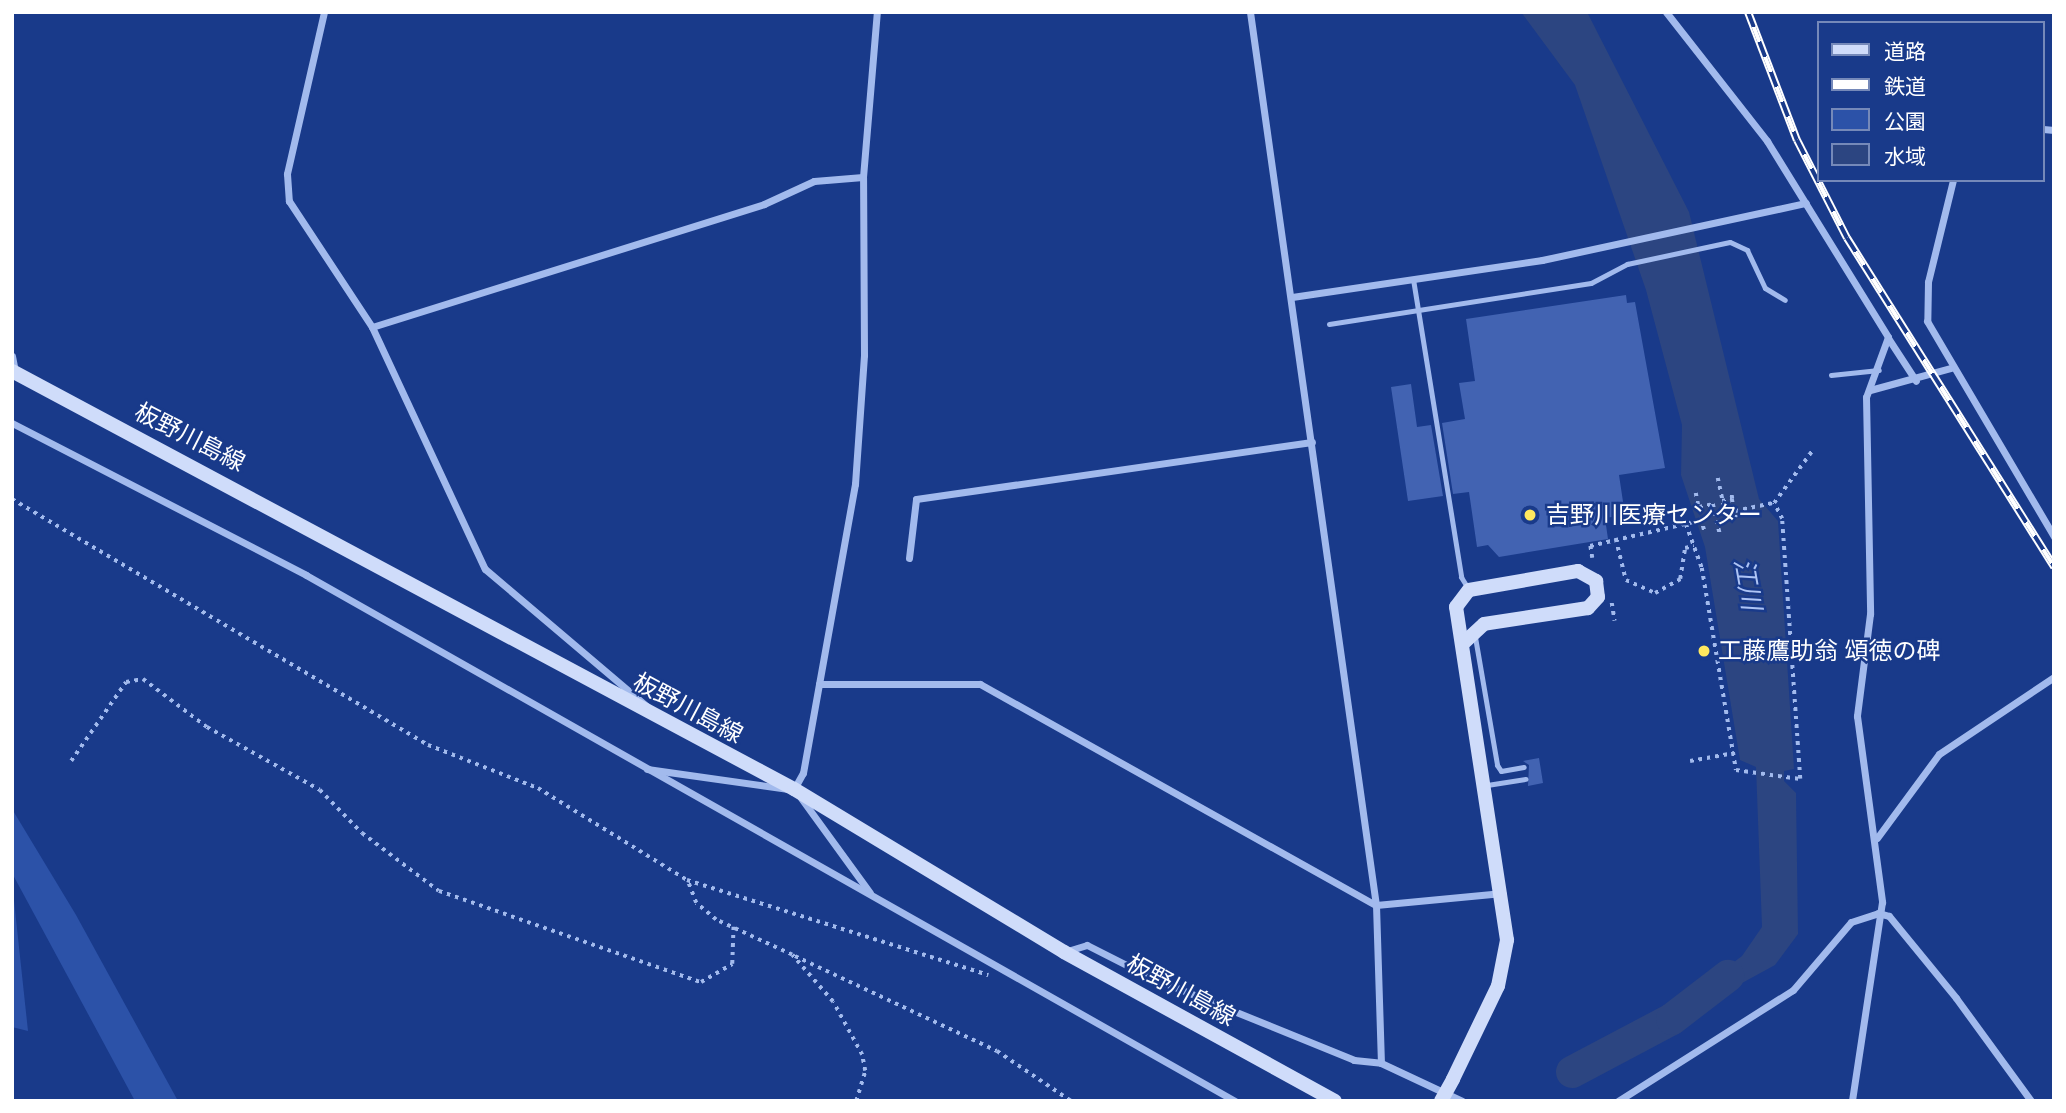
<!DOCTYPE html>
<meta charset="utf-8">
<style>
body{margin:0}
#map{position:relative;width:2066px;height:1113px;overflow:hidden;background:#193a8a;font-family:"PT Sans","Noto Sans JP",sans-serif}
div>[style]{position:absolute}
.green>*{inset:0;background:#2c52a8}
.water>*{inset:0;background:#2c4581}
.river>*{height:32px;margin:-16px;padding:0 16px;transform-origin:16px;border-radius:16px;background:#2c4581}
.building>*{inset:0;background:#4263b2}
.path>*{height:3.5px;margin-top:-1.75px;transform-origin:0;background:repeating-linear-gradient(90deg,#a2baed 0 3.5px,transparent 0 8.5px)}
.lane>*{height:5px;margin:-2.5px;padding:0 2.5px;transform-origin:2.5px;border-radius:2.5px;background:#a2baed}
.street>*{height:7px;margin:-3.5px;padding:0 3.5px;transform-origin:3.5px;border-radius:3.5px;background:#a2baed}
.secondary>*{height:14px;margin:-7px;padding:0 7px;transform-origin:7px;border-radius:7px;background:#cfdcfa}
.rail>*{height:8px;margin-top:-4px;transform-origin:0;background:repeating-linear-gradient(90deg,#193a8a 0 16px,#fff 0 32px);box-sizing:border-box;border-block:2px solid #fff}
.secondary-bridge>*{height:14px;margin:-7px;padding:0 7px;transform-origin:7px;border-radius:7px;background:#cfdcfa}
.dots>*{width:19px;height:19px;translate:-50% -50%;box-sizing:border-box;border:4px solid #193a8a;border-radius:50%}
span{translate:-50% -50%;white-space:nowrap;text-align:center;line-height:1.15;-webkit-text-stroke:5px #193a8a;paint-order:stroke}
.street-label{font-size:24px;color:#fff}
.poi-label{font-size:24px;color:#fff}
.left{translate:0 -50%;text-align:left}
.water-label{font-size:26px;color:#aec4f5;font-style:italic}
.frame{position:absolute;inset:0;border:14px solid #fff;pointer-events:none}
.legend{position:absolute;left:1817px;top:21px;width:228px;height:161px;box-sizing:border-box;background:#193a8a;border:2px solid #7589b9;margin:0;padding:9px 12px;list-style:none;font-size:21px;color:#fff}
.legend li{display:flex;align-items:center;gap:14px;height:35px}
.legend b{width:35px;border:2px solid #7589b9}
</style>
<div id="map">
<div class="green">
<i style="clip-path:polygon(12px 809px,76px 915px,178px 1101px,135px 1101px,12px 873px)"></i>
<i style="clip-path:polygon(12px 882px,28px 1031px,12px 1027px)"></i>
</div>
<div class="water">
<i style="clip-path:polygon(1521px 12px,1587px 12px,1689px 212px,1759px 499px,1778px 521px,1794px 769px,1784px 771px,1784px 781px,1796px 793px,1798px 934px,1775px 965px,1698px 1007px,1690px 995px,1742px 956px,1762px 927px,1756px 767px,1740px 760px,1705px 547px,1681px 475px,1682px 425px,1646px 290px,1575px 85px)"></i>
</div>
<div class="river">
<i style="left:1572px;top:1072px;width:113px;rotate:-27.9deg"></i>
<i style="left:1672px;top:1019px;width:71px;rotate:-37.5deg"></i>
</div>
<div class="building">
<i style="clip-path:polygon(1626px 295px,1627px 303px,1635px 302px,1665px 468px,1619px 475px,1625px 515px,1605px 518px,1608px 539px,1499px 557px,1488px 545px,1477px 547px,1469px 492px,1453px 494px,1442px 423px,1465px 419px,1459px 383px,1475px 381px,1466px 319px)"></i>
<i style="clip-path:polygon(1411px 384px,1417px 427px,1431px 425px,1443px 496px,1408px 501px,1391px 387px)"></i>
<i style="clip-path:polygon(1539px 758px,1543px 783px,1528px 786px,1529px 765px,1523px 761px)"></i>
</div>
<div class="path">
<i style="left:1718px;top:478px;width:35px;rotate:78deg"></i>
<i style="left:1696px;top:493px;width:15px;rotate:79deg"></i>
<i style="left:12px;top:499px;width:483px;rotate:30.6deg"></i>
<i style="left:428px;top:745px;width:118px;rotate:21.4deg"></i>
<i style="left:538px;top:788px;width:175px;rotate:31.7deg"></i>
<i style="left:1732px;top:499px;width:19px;rotate:78deg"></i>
<i style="left:1722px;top:501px;width:10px;rotate:-11deg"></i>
<i style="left:1732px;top:499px;width:6px;rotate:-99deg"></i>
<i style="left:1735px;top:511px;width:40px;rotate:-12deg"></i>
<i style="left:1774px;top:503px;width:64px;rotate:-53.8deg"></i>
<i style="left:1701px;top:518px;width:16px;rotate:75deg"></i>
<i style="left:1686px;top:524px;width:47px;rotate:70deg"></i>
<i style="left:1702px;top:568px;width:205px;rotate:80.4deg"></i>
<i style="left:1736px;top:770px;width:65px;rotate:8deg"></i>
<i style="left:1800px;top:779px;width:261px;rotate:-94deg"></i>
<i style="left:1782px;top:519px;width:18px;rotate:-117deg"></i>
<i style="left:1616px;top:539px;width:42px;rotate:76.3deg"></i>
<i style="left:1626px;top:580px;width:32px;rotate:24deg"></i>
<i style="left:1655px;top:593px;width:29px;rotate:-29deg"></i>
<i style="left:1680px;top:579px;width:31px;rotate:-81deg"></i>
<i style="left:1685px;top:548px;width:9px;rotate:-13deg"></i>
<i style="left:1592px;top:558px;width:12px;rotate:-99deg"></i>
<i style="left:1590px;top:546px;width:115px;rotate:-13.1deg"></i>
<i style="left:1702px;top:520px;width:13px;rotate:-103deg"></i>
<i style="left:1699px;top:507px;width:14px;rotate:-12deg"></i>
<i style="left:1713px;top:504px;width:32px;rotate:77deg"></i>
<i style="left:1612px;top:603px;width:18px;rotate:81deg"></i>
<i style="left:71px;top:761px;width:96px;rotate:-55.2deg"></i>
<i style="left:126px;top:682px;width:17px;rotate:-10deg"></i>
<i style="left:143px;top:679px;width:80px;rotate:36.9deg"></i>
<i style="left:207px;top:727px;width:129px;rotate:29.1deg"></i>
<i style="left:320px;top:790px;width:60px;rotate:45.7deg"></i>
<i style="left:362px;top:833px;width:96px;rotate:37deg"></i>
<i style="left:439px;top:891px;width:277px;rotate:19.2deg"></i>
<i style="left:701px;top:982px;width:36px;rotate:-30deg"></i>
<i style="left:732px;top:964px;width:37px;rotate:-88deg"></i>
<i style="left:1690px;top:761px;width:45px;rotate:-10.3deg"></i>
<i style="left:795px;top:956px;width:223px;rotate:25.2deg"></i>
<i style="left:997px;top:1051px;width:89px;rotate:34deg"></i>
<i style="left:856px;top:1101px;width:31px;rotate:-73deg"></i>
<i style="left:865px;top:1071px;width:16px;rotate:-101deg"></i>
<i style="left:862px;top:1055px;width:60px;rotate:-118.7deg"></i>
<i style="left:833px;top:1002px;width:62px;rotate:-131.1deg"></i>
<i style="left:792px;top:955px;width:84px;rotate:-155.3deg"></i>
<i style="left:716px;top:920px;width:26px;rotate:-140deg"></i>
<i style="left:696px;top:903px;width:25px;rotate:-111deg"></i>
<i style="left:687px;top:880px;width:316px;rotate:17.5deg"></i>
</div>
<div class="lane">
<i style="left:1413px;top:279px;width:302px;rotate:80.8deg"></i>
<i style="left:1461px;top:577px;width:15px;rotate:58deg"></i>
<i style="left:1329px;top:324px;width:265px;rotate:-8.9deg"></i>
<i style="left:1591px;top:283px;width:41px;rotate:-27.8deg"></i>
<i style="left:1627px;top:264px;width:105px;rotate:-12.1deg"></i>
<i style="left:1730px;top:242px;width:19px;rotate:25deg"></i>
<i style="left:1747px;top:250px;width:42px;rotate:64.7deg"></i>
<i style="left:1765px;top:288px;width:23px;rotate:31deg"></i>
<i style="left:1831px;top:375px;width:48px;rotate:-5.9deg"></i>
<i style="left:1475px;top:637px;width:130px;rotate:80.2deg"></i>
<i style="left:1497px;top:765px;width:7px;rotate:56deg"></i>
<i style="left:1501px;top:771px;width:23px;rotate:-10deg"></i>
<i style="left:1487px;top:785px;width:39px;rotate:-9deg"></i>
</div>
<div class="street">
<i style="left:324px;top:12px;width:166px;rotate:102.9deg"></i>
<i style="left:287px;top:174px;width:27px;rotate:86deg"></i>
<i style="left:289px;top:201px;width:151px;rotate:56.6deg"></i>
<i style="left:372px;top:327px;width:267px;rotate:65deg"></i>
<i style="left:485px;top:569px;width:215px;rotate:40.3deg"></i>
<i style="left:1250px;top:12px;width:902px;rotate:81.97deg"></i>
<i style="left:1376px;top:905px;width:158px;rotate:88.2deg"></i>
<i style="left:1666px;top:12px;width:164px;rotate:51.9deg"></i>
<i style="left:1767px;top:141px;width:230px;rotate:58.3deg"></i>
<i style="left:1888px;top:337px;width:64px;rotate:110.1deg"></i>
<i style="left:1866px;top:397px;width:217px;rotate:88.9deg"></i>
<i style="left:1870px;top:614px;width:103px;rotate:97.3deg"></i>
<i style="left:1857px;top:716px;width:188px;rotate:82.3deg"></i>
<i style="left:1882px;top:902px;width:201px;rotate:98.6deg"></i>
<i style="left:2043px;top:129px;width:11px;rotate:5deg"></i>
<i style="left:1953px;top:180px;width:105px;rotate:103.8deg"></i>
<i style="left:1928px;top:282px;width:39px;rotate:91deg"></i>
<i style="left:1927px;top:321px;width:251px;rotate:59.5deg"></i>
<i style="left:1292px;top:297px;width:253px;rotate:-8.4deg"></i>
<i style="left:1542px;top:260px;width:270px;rotate:-12.2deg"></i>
<i style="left:372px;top:327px;width:411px;rotate:-17.4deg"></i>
<i style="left:764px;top:204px;width:55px;rotate:-24.7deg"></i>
<i style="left:814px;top:181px;width:49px;rotate:-4.7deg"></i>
<i style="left:1888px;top:338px;width:51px;rotate:56.9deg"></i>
<i style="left:12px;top:356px;width:16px;rotate:79deg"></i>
<i style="left:1870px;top:390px;width:84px;rotate:-15.2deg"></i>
<i style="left:12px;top:423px;width:331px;rotate:27.3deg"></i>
<i style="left:306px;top:575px;width:1068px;rotate:29.52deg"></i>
<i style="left:909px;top:558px;width:59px;rotate:-83.2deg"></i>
<i style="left:916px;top:499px;width:400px;rotate:-8.2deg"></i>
<i style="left:819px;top:684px;width:161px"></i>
<i style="left:980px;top:684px;width:453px;rotate:29.2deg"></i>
<i style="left:1376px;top:905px;width:127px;rotate:-5.4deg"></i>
<i style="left:647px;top:769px;width:141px;rotate:8.1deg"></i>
<i style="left:794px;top:789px;width:18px;rotate:-61deg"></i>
<i style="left:803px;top:773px;width:294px;rotate:-79.8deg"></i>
<i style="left:855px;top:484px;width:129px;rotate:-86deg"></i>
<i style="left:864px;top:355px;width:178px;rotate:-90.3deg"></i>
<i style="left:863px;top:177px;width:166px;rotate:-85.2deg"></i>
<i style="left:801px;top:798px;width:117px;rotate:54deg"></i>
<i style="left:1877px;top:838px;width:104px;rotate:-53.6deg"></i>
<i style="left:1939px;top:754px;width:138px;rotate:-33.8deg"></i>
<i style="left:1064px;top:952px;width:24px;rotate:-17deg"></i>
<i style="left:1087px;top:945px;width:71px;rotate:26.9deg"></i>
<i style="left:1150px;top:977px;width:220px;rotate:22.1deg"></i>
<i style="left:1354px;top:1060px;width:27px;rotate:6deg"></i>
<i style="left:1381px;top:1063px;width:89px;rotate:25.1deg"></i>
<i style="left:1618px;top:1101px;width:207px;rotate:-32.4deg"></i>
<i style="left:1793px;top:990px;width:89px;rotate:-49.5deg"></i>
<i style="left:1851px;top:922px;width:28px;rotate:-18deg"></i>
<i style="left:1878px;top:913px;width:11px;rotate:15deg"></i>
<i style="left:1889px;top:916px;width:106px;rotate:50.7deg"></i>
<i style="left:1956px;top:998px;width:127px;rotate:53.9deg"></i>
</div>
<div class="secondary">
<i style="left:12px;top:371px;width:887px;rotate:28.13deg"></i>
<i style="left:794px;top:789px;width:315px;rotate:31.1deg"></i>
<i style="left:1064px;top:952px;width:309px;rotate:28.8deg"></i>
<i style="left:1453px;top:1079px;width:103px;rotate:-64.2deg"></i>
<i style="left:1498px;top:986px;width:47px;rotate:-78.9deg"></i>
<i style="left:1507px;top:940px;width:337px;rotate:-98.7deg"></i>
<i style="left:1456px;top:607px;width:21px;rotate:-53deg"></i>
<i style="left:1469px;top:590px;width:111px;rotate:-9.9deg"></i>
<i style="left:1578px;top:571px;width:21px;rotate:29deg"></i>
<i style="left:1596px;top:581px;width:16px;rotate:83deg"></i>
<i style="left:1598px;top:597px;width:15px;rotate:132deg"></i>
<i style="left:1588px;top:608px;width:105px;rotate:171.3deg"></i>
<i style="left:1484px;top:624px;width:26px;rotate:137deg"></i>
</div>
<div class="rail">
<i style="left:1748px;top:12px;width:137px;rotate:69.1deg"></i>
<i style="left:1797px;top:140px;width:110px;rotate:63deg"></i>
<i style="left:1847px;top:238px;width:389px;rotate:57.8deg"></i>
</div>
<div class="secondary-bridge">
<i style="left:1441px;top:1101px;width:25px;rotate:-61deg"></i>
</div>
<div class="dots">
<i style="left:1530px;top:515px;background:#ffe85f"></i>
<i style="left:1704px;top:651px;background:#ffe85f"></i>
</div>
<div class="street-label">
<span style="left:190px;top:437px;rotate:27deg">板野川島線</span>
<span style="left:688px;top:708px;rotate:28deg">板野川島線</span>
<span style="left:1181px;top:990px;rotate:29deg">板野川島線</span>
</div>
<div class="poi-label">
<span class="left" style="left:1546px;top:515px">吉野川医療センター</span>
<span class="left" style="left:1718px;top:651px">工藤鷹助翁 頌徳の碑</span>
</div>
<div class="water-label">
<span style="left:1748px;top:584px;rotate:80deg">江川</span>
</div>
<div class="frame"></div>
<ul class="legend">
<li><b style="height:9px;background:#cfdcfa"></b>道路</li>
<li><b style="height:9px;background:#fff"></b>鉄道</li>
<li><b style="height:19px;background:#2c52a8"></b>公園</li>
<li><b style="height:19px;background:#2c4581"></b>水域</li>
</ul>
</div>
